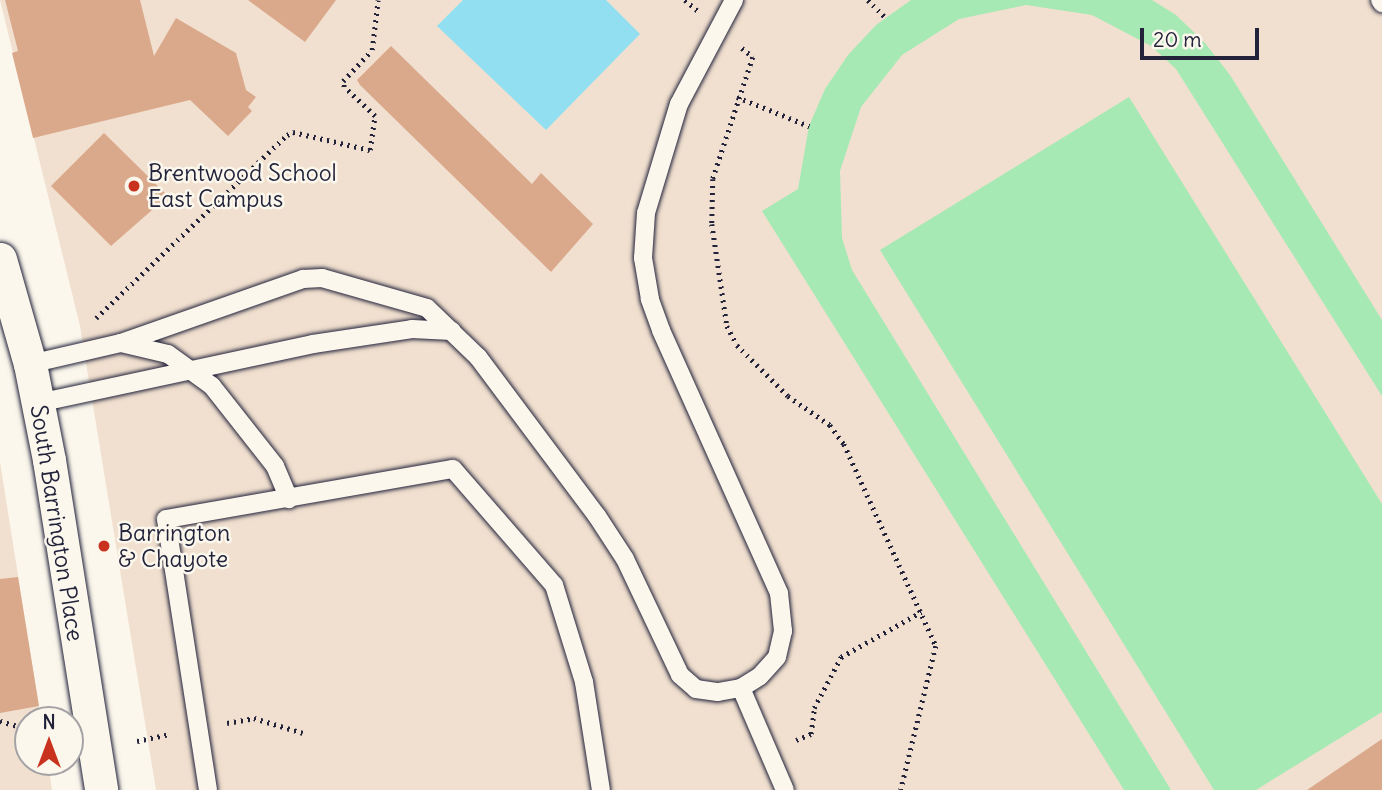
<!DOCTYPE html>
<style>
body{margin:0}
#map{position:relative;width:1382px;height:790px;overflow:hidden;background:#fbf7ec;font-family:Delius,sans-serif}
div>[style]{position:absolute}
.built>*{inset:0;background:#f1e0cf}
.green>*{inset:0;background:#a6e9b4}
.water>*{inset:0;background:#91dff0}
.building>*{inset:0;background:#daa98c}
.path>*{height:4.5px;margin-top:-2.25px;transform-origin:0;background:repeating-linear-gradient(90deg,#22223b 0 2px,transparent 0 7px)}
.roads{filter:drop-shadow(0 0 2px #22223b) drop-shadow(0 0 2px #22223b)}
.service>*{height:18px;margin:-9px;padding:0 9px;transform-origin:9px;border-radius:9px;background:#fbf7ec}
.minor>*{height:33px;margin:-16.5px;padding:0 16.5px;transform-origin:16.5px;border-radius:16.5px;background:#fbf7ec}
.dots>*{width:19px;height:19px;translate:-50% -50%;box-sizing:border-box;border:4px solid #fbf7ec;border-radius:50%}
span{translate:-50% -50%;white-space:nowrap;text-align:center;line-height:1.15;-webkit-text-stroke:5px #fbf7ec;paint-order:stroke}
.poi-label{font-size:23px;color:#22223b}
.left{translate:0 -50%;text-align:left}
.street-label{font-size:23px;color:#22223b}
.north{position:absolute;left:14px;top:706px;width:70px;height:70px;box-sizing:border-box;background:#fbf7ec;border:2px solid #a4a2a5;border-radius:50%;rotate:0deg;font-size:19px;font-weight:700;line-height:28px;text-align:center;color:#22223b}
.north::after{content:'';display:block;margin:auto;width:24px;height:32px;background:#c8321e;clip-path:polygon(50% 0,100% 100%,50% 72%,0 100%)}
.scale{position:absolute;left:1140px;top:28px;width:119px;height:32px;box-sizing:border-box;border:4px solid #22223b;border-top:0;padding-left:9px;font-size:21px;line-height:24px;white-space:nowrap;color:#22223b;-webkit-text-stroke:5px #fbf7ec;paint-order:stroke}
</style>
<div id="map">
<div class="built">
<i style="clip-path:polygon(0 0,1382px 0,1382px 790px,156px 790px,80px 326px)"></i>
<i style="clip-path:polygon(0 462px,41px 720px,28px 720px,28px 762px,48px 762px,52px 790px,0 790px)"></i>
</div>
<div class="green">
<i style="clip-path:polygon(911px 0,1152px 0,1176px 15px,1205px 43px,1230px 75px,1382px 320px,1382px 396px,1176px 69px,1151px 46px,1092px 15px,1026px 5px,959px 19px,902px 55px,861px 107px,840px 171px,842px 238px,852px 270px,1171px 790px,1124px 790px,762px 211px,798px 189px,809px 126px,825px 89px,848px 55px,876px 25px)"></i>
<i style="clip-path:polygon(1129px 97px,1382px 504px,1382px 712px,1256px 790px,1214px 790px,880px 250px)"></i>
</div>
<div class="water">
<i style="clip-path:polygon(463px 0,606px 0,640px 34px,546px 130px,437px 26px)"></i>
</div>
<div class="building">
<i style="clip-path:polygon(5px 0,140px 0,154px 56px,176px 18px,236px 53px,246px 90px,256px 97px,248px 107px,252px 111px,228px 136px,190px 100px,33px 138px,12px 53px,18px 51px)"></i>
<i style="clip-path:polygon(248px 0,336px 0,305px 42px)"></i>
<i style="clip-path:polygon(391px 46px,532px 184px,541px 173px,593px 224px,551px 272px,360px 85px,357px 80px)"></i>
<i style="clip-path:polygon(104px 133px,168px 196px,111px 246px,51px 186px)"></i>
<i style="clip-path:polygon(18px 577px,39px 706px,0 713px,0 579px)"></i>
<i style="clip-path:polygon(1382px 739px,1382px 790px,1307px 790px)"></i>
</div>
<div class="path">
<i style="left:685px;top:0;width:17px;rotate:40deg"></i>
<i style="left:868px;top:0;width:25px;rotate:45deg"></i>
<i style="left:742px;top:48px;width:14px;rotate:39deg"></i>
<i style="left:753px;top:57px;width:128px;rotate:108.2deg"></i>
<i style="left:713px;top:179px;width:45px;rotate:91.3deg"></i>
<i style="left:712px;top:224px;width:103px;rotate:81.6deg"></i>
<i style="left:727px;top:326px;width:21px;rotate:62deg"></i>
<i style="left:737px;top:345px;width:72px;rotate:45deg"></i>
<i style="left:788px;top:396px;width:51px;rotate:34.6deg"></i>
<i style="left:830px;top:425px;width:24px;rotate:54deg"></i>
<i style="left:844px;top:444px;width:222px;rotate:65.5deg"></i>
<i style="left:936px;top:646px;width:148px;rotate:103.7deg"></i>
<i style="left:737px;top:97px;width:78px;rotate:21.9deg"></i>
<i style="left:96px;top:318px;width:265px;rotate:-43.8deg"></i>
<i style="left:287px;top:135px;width:7px;rotate:-27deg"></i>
<i style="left:293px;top:132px;width:79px;rotate:13.2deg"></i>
<i style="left:370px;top:150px;width:34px;rotate:-82deg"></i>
<i style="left:375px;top:116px;width:42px;rotate:-136.9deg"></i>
<i style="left:344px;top:87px;width:6px;rotate:-99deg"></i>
<i style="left:343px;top:81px;width:42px;rotate:-46.9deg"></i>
<i style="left:372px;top:50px;width:50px;rotate:-83.2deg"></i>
<i style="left:0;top:721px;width:29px;rotate:16deg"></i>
<i style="left:227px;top:723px;width:27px;rotate:-10deg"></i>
<i style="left:254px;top:718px;width:51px;rotate:17deg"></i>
<i style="left:796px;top:740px;width:16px;rotate:-22deg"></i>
<i style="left:811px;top:734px;width:26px;rotate:-83deg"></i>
<i style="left:814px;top:708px;width:58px;rotate:-62.1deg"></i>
<i style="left:841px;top:657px;width:92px;rotate:-29.4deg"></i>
<i style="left:137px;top:741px;width:34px;rotate:-12deg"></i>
</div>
<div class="roads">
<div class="service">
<i style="left:1380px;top:0;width:4px;rotate:56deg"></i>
<i style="left:121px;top:343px;width:48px;rotate:13.2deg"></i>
<i style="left:168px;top:354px;width:54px;rotate:36deg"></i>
<i style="left:212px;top:386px;width:102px;rotate:51.8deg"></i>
<i style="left:275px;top:466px;width:36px;rotate:67deg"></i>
<i style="left:30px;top:364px;width:93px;rotate:-13deg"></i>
<i style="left:121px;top:343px;width:193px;rotate:-19.4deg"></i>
<i style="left:303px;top:279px;width:19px;rotate:-3deg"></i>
<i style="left:322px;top:278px;width:109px;rotate:15.9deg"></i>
<i style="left:427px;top:308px;width:71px;rotate:43.9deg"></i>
<i style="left:478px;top:357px;width:199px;rotate:53.2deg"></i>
<i style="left:597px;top:516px;width:51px;rotate:56.9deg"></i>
<i style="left:625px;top:559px;width:128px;rotate:64.6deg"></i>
<i style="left:680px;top:675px;width:21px;rotate:41deg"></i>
<i style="left:696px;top:689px;width:22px;rotate:8deg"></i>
<i style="left:718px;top:692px;width:23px;rotate:-10deg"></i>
<i style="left:741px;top:688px;width:22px;rotate:-32deg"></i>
<i style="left:760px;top:676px;width:25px;rotate:-48deg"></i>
<i style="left:777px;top:657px;width:27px;rotate:-77deg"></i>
<i style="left:783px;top:631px;width:38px;rotate:-96deg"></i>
<i style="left:779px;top:593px;width:288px;rotate:-114.2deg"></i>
<i style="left:661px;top:330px;width:33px;rotate:-110deg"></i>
<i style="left:650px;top:299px;width:42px;rotate:-99.7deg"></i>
<i style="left:643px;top:258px;width:45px;rotate:-86.2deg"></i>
<i style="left:646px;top:213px;width:114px;rotate:-73.2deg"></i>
<i style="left:679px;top:104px;width:118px;rotate:-62.1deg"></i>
<i style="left:38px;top:403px;width:281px;rotate:-12.1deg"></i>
<i style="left:313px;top:344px;width:100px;rotate:-8.6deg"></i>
<i style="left:412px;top:329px;width:40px;rotate:2.9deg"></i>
<i style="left:741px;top:688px;width:111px;rotate:66.7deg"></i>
<i style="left:208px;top:790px;width:274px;rotate:-98.8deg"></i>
<i style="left:166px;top:519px;width:291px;rotate:-9.9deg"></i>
<i style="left:453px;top:469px;width:154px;rotate:49deg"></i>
<i style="left:554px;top:585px;width:102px;rotate:72.8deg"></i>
<i style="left:584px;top:682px;width:109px;rotate:81.1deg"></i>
</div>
<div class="minor">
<i style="left:0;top:259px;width:109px;rotate:74.1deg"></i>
<i style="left:30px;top:364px;width:98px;rotate:78.8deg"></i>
<i style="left:49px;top:460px;width:334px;rotate:81deg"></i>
</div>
</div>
<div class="dots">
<i style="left:134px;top:186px;background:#c8321e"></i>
<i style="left:104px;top:546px;background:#c8321e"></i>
</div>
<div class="poi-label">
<span class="left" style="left:148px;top:186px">Brentwood School<br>East Campus</span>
<span class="left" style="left:118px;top:546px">Barrington<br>&amp; Chayote</span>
</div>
<div class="street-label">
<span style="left:57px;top:523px;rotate:81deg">South Barrington Place</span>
</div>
<div class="north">N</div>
<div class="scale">20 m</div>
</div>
